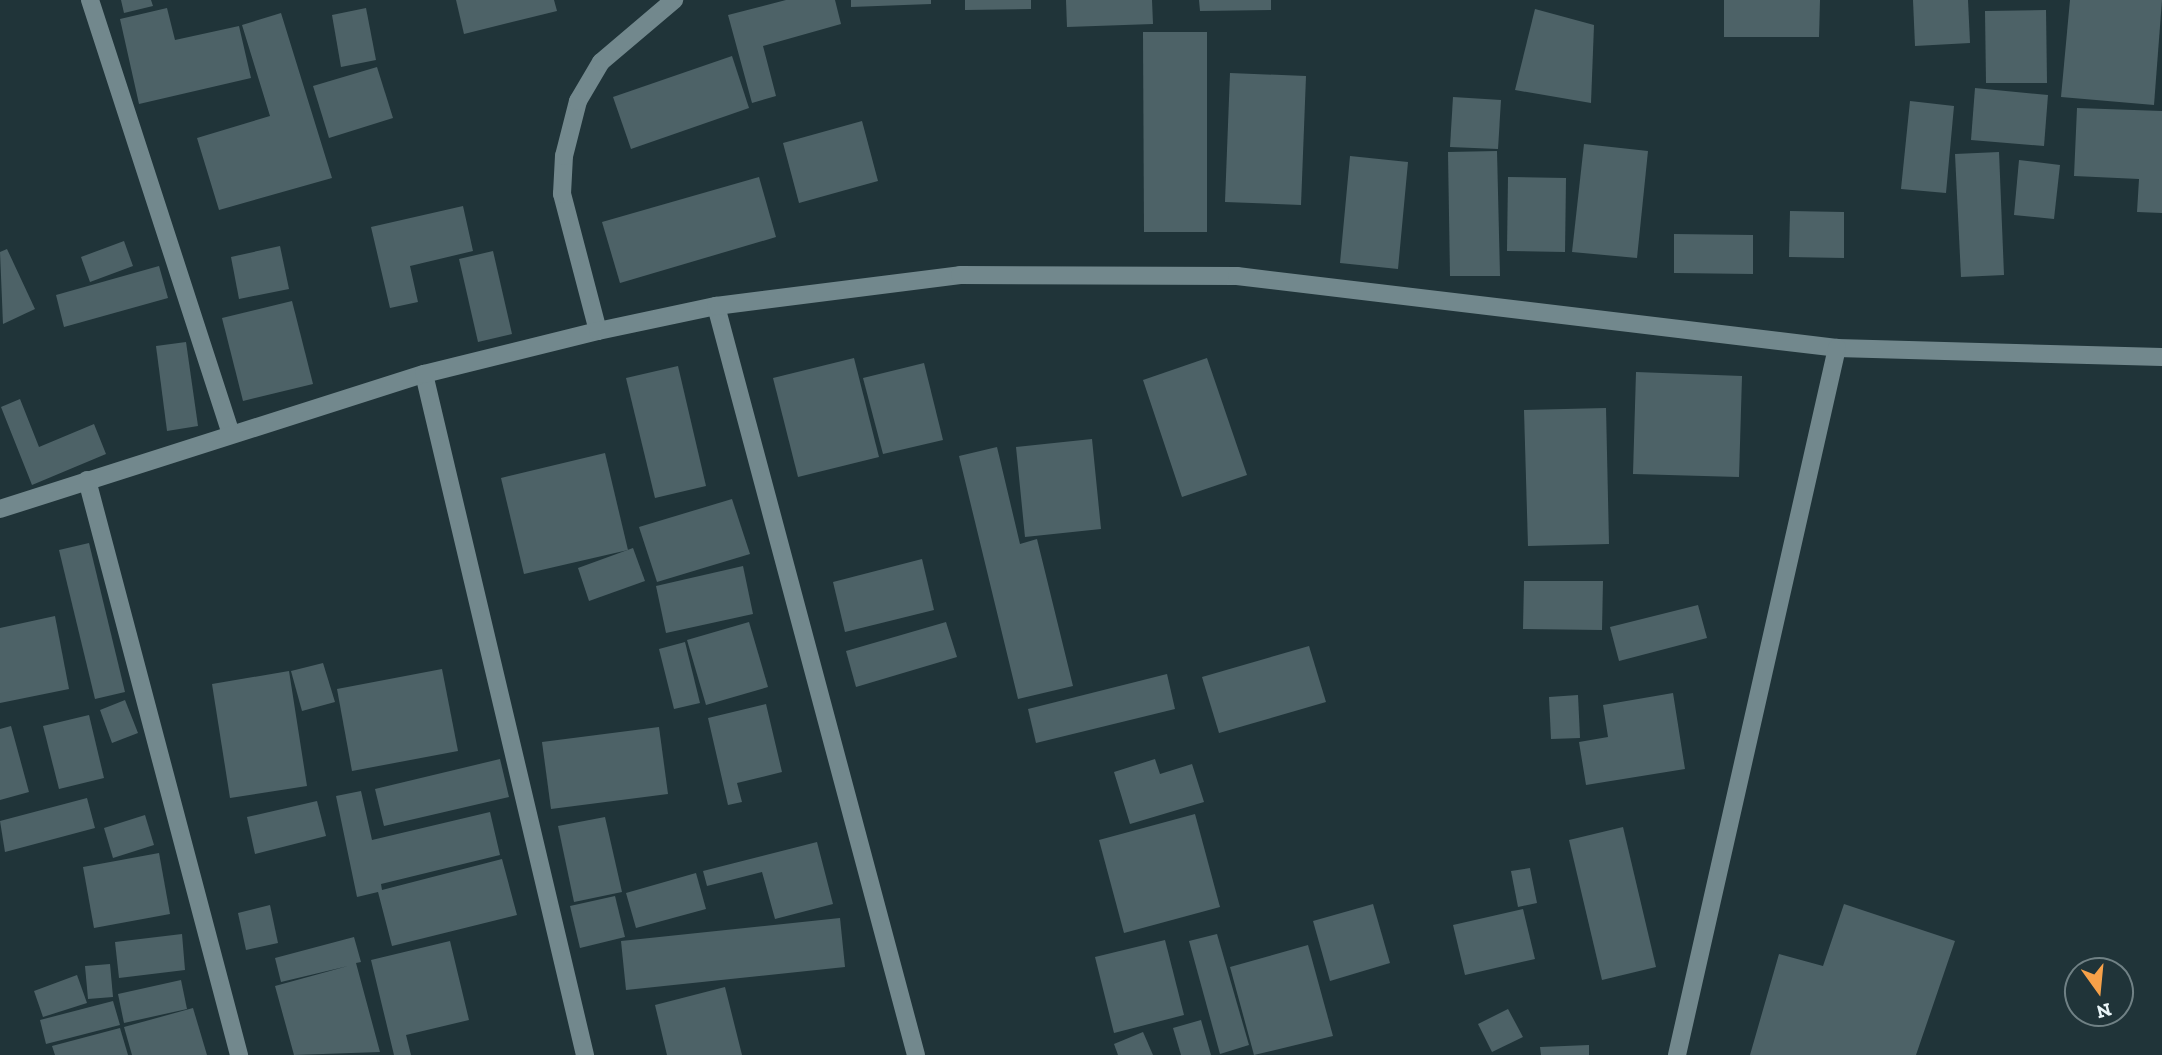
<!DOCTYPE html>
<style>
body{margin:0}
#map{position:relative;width:2162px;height:1055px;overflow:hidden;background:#203439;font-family:"Zilla Slab",serif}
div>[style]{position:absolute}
.building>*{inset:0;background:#4d6267}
.street>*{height:18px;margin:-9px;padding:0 9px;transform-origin:9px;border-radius:9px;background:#72888d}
span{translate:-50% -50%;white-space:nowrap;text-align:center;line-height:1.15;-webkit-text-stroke:5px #203439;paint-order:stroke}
.north{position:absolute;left:2064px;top:957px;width:70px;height:70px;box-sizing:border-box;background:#203439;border:2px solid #708185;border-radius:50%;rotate:165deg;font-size:19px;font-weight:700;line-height:28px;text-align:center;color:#e9f5f8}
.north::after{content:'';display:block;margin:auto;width:24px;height:32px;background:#f7a149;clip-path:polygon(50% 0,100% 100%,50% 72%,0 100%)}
</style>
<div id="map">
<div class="building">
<i style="clip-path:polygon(121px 0,151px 0,153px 6px,124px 13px)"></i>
<i style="clip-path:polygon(456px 0,554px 0,557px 11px,464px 34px)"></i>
<i style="clip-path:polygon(786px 0,835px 0,841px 24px,763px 46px,776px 96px,752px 103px,728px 15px)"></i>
<i style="clip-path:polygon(851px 0,931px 0,931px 4px,851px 7px)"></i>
<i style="clip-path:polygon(965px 0,1031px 0,1031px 9px,965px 10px)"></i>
<i style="clip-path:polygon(1066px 0,1152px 0,1153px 24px,1067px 27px)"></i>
<i style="clip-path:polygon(1199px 0,1271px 0,1271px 10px,1200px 11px)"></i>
<i style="clip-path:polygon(1724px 0,1820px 0,1819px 37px,1724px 37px)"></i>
<i style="clip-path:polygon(1913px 0,1968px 0,1970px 43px,1915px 46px)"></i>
<i style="clip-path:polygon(2070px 0,2162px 0,2154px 105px,2061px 97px)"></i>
<i style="clip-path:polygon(167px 8px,175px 40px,239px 26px,251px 78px,139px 104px,120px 19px)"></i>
<i style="clip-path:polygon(366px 8px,376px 60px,341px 67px,332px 15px)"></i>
<i style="clip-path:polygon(1535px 9px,1594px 25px,1591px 103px,1515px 90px)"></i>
<i style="clip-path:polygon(2046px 10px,2047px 83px,1986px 83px,1985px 11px)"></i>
<i style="clip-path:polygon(281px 13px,332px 178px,219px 210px,197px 138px,270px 116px,242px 25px)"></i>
<i style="clip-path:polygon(1143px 32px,1207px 32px,1207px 232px,1144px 232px)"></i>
<i style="clip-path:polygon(732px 56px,749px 108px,631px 149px,613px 97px)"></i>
<i style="clip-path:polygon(377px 67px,393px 118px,329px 138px,313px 86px)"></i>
<i style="clip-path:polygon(1230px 73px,1306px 76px,1301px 205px,1225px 202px)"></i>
<i style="clip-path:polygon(1975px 88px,2048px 95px,2044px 146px,1971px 140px)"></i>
<i style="clip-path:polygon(1453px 97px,1501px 100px,1498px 149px,1450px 147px)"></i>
<i style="clip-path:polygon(1910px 101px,1954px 106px,1946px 193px,1901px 189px)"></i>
<i style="clip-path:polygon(2077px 108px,2162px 111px,2162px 213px,2137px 212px,2139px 179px,2074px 176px)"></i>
<i style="clip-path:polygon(862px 121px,878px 181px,799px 203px,783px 143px)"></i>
<i style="clip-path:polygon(1584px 144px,1648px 151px,1637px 258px,1572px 252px)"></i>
<i style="clip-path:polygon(1497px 151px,1500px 276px,1450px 276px,1448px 152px)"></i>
<i style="clip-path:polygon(1999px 152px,2004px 275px,1961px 277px,1955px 154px)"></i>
<i style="clip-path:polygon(1350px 156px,1408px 162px,1398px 269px,1340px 263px)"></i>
<i style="clip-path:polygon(2019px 160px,2060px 165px,2054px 219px,2014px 215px)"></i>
<i style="clip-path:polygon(759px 177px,776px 237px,620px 283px,602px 222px)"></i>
<i style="clip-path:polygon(1508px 177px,1566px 178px,1565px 252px,1507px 251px)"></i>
<i style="clip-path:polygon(463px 206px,473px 251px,410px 266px,418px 302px,390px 308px,371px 227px)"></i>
<i style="clip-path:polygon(1790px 211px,1844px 212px,1844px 258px,1789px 257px)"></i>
<i style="clip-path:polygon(1674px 234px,1753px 235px,1753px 274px,1674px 273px)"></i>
<i style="clip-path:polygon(124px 241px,133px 266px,90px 282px,81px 257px)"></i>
<i style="clip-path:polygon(280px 246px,289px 289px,239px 299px,231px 257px)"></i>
<i style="clip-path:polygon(7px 249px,35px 309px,3px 324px,0 252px)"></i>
<i style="clip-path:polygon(493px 251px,512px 334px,478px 342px,459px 259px)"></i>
<i style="clip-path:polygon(159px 266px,168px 298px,64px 327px,56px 295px)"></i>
<i style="clip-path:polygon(292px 301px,313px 384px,243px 401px,222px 318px)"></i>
<i style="clip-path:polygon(186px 342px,198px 426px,167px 431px,156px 346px)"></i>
<i style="clip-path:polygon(854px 358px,879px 457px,798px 477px,773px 378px)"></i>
<i style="clip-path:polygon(1207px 358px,1247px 475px,1182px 497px,1143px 380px)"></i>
<i style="clip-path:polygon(924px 363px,943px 440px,883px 454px,863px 378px)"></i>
<i style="clip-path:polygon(678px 366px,706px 486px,655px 498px,626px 378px)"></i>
<i style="clip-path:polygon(1636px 372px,1742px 376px,1739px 477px,1633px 474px)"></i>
<i style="clip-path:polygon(20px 399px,39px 447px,94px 424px,106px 454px,32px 485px,1px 407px)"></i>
<i style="clip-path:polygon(1606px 408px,1609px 544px,1528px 546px,1524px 410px)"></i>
<i style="clip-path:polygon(1092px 439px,1101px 529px,1025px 537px,1016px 447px)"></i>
<i style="clip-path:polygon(997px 447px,1020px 544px,1037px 539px,1073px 686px,1018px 699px,959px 456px)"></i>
<i style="clip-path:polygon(605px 453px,628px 550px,524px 574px,501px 478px)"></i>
<i style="clip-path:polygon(732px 499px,750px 554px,657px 582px,639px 527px)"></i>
<i style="clip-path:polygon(89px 543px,125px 692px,95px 699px,59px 550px)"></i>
<i style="clip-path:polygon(633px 548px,645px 581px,589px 601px,578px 568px)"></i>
<i style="clip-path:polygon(922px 559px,934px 610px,845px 632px,833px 582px)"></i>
<i style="clip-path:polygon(743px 566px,753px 614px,666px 633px,656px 586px)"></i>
<i style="clip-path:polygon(1524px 581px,1603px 581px,1602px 630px,1523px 629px)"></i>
<i style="clip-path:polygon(1698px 605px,1707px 638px,1619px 661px,1610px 627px)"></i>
<i style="clip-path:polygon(55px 616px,69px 689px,0 703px,0 628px)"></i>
<i style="clip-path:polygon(749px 622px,768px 687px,706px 705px,687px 640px)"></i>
<i style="clip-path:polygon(946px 622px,957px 657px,856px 687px,846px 651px)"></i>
<i style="clip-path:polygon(685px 642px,700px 703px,674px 709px,659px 649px)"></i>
<i style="clip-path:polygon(1309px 646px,1326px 702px,1219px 733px,1202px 677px)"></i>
<i style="clip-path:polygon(323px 663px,335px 702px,302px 711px,291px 671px)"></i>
<i style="clip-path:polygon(442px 669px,458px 751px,352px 771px,337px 689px)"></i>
<i style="clip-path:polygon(289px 671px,307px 786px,230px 798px,212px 684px)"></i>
<i style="clip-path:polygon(1167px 674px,1175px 709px,1036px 743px,1028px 709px)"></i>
<i style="clip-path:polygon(1673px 693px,1685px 769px,1586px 785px,1579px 742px,1608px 737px,1603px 705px)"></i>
<i style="clip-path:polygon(1578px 695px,1580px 738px,1551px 739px,1549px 697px)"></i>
<i style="clip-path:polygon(125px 700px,138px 733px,112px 743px,100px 710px)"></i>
<i style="clip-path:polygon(766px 704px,782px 772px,737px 783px,742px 802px,728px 805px,708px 718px)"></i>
<i style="clip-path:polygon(89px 715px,104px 778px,59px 789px,43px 726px)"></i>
<i style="clip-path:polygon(11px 726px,29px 792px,0 800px,0 729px)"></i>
<i style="clip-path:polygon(659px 727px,668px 794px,551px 809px,542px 742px)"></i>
<i style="clip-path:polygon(500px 759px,509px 797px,384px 826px,375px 789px)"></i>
<i style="clip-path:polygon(1155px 759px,1160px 774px,1192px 764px,1204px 802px,1130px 824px,1114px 772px)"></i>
<i style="clip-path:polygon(361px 791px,372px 840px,490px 812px,500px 855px,381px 884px,382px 890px,502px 859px,517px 915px,392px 946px,378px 892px,357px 897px,336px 796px)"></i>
<i style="clip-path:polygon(87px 798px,95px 828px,5px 852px,0 821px)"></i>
<i style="clip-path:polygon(317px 801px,326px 836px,255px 854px,247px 817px)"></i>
<i style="clip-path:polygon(1195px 814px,1220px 907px,1124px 933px,1099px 840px)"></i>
<i style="clip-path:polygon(145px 815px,154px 845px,113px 858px,104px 828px)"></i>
<i style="clip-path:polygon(605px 817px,622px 892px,574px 902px,558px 826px)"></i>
<i style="clip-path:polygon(1623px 827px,1656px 967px,1602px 980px,1569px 840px)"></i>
<i style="clip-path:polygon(817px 842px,833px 904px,775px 919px,762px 872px,707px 886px,703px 871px)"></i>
<i style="clip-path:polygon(159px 853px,170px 914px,94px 928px,83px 867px)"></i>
<i style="clip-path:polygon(1530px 868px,1537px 903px,1518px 907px,1511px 871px)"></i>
<i style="clip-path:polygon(696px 873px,706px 909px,636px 928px,626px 893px)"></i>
<i style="clip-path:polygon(615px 896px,625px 937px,580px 948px,570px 906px)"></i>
<i style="clip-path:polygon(1373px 904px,1390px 963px,1330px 981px,1313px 921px)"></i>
<i style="clip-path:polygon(1844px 904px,1955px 941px,1916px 1055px,1750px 1055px,1779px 954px,1823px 966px)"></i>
<i style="clip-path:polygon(270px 905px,278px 943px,246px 950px,238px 913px)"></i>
<i style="clip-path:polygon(1523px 909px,1535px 959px,1465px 975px,1453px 925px)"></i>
<i style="clip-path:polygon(840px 918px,845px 967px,626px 990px,621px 941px)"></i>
<i style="clip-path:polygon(182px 934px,185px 970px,119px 978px,115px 942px)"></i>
<i style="clip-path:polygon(1217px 934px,1249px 1045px,1220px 1054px,1189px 941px)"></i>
<i style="clip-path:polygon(354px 937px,361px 962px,356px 963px,380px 1052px,294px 1055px,275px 986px,348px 966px,281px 982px,275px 958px)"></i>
<i style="clip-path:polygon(1165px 940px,1184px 1015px,1114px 1033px,1095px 957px)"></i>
<i style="clip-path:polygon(450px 941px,469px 1020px,406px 1035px,411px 1055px,394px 1055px,371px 960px)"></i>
<i style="clip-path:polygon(1308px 945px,1333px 1036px,1254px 1055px,1230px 967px)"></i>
<i style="clip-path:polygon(110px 964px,113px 997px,88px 999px,85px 966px)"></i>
<i style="clip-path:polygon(77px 975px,87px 1003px,43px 1017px,34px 991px)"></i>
<i style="clip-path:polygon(181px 980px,187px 1009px,124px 1023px,118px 994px)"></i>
<i style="clip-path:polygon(725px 987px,742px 1055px,667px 1055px,655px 1005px)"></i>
<i style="clip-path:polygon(113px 1001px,120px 1025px,46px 1044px,40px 1020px)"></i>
<i style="clip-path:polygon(193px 1008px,207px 1055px,132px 1055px,124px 1027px)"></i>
<i style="clip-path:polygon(1508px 1009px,1523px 1037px,1492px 1052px,1478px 1024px)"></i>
<i style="clip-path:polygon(1201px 1020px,1211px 1055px,1181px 1055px,1173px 1028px)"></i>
<i style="clip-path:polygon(120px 1028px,128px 1055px,55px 1055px,52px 1046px)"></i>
<i style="clip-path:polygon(1143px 1032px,1153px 1055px,1118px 1055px,1114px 1044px)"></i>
<i style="clip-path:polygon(1589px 1045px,1589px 1055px,1541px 1055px,1540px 1047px)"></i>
</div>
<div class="street">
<i style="left:90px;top:0;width:456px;rotate:72deg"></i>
<i style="left:716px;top:306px;width:775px;rotate:75.05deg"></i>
<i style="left:598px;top:331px;width:142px;rotate:-104.7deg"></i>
<i style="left:562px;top:194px;width:38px;rotate:-87deg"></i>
<i style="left:564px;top:156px;width:57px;rotate:-75.7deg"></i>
<i style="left:578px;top:101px;width:45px;rotate:-59.5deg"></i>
<i style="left:601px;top:62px;width:96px;rotate:-40.3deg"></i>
<i style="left:424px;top:374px;width:700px;rotate:76.7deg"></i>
<i style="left:87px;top:480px;width:595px;rotate:75.19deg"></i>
<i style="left:0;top:509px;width:445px;rotate:-17.7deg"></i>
<i style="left:424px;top:374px;width:179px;rotate:-13.9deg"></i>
<i style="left:598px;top:331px;width:121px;rotate:-12deg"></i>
<i style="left:716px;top:306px;width:246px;rotate:-7.2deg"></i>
<i style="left:960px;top:275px;width:277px;rotate:0.2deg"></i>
<i style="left:1237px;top:276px;width:604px;rotate:6.84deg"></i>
<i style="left:1837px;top:348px;width:325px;rotate:1.6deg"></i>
<i style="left:1677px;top:1055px;width:725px;rotate:-77.25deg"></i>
</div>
<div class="north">N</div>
</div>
